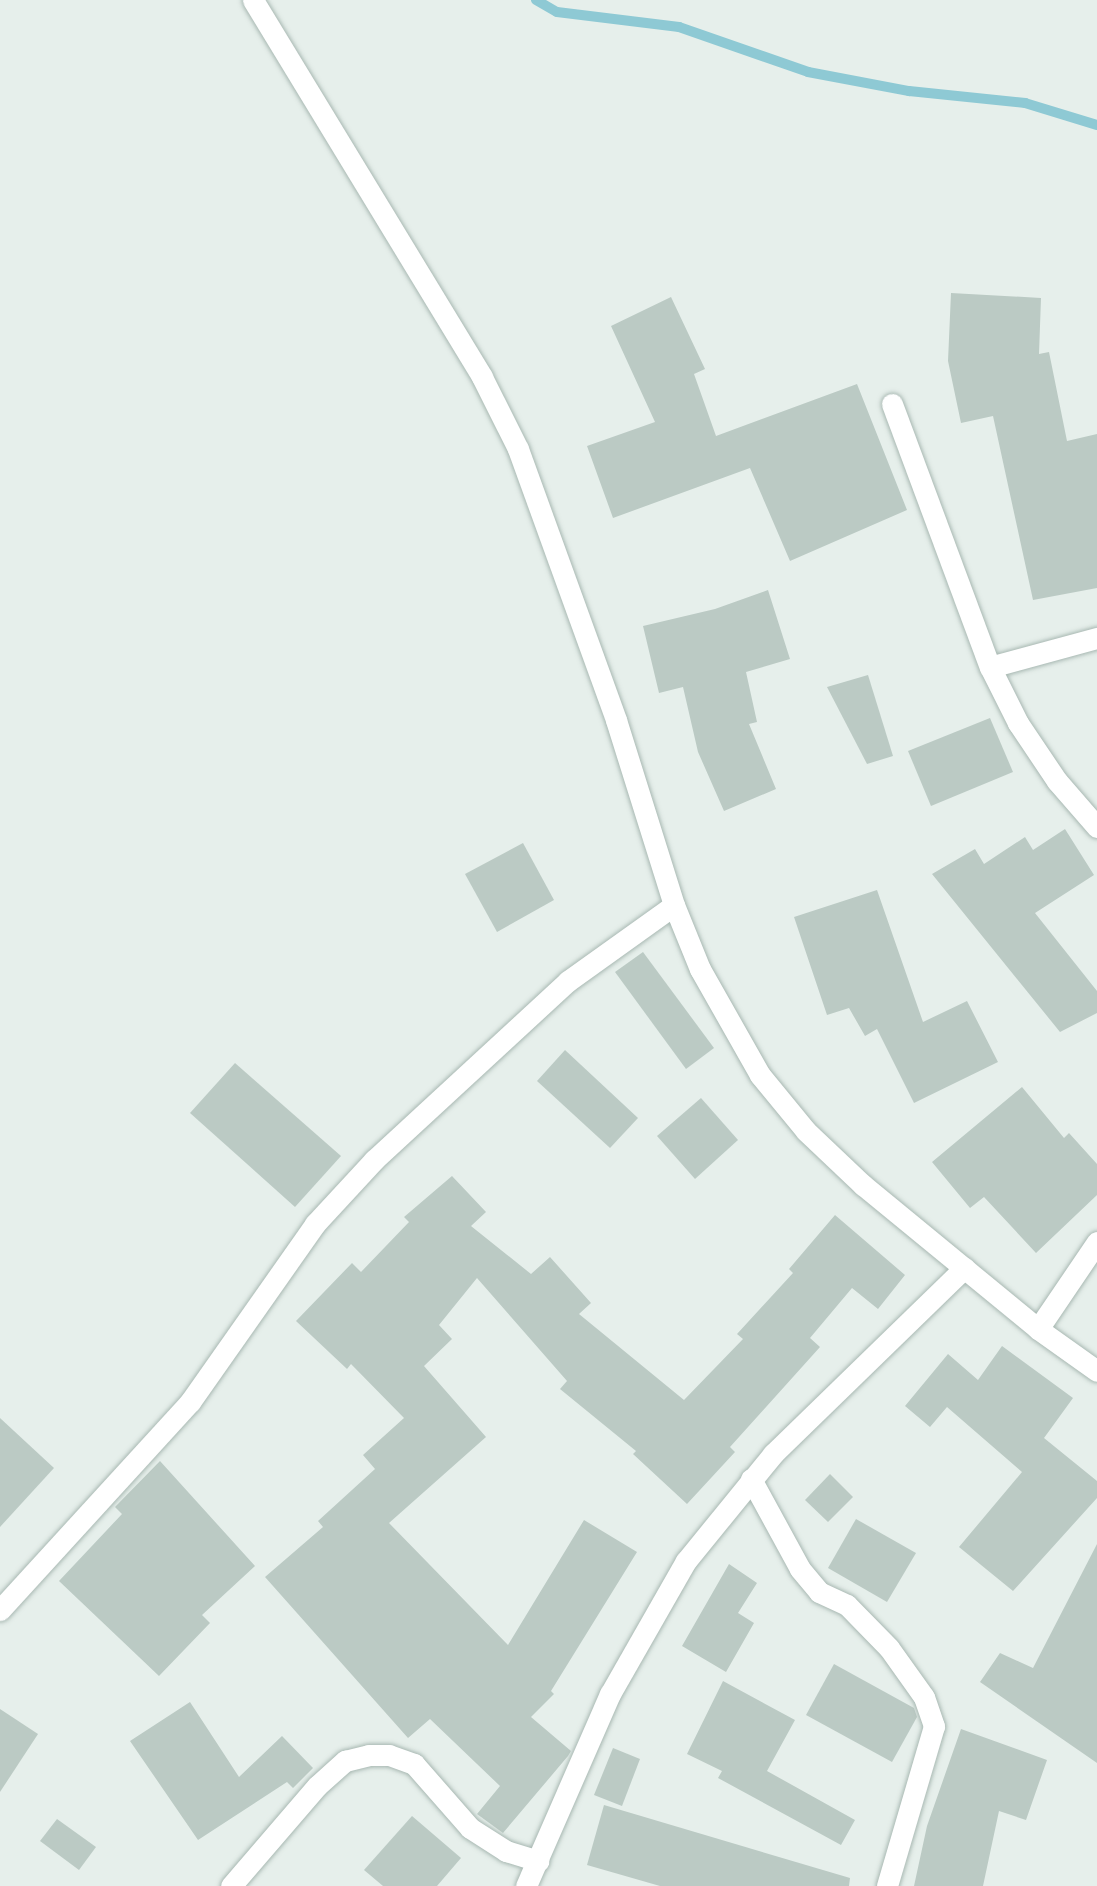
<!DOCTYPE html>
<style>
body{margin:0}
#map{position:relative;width:1097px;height:1886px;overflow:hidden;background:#e6efeb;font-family:Cabin,sans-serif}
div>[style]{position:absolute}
.stream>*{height:10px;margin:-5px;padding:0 5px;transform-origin:5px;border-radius:5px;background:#8ec9d4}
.building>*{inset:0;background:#bbcac4}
.roads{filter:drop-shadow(0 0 2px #a8b8b2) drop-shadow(0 0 2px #a8b8b2)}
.street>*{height:21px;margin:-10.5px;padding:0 10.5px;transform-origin:10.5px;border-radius:10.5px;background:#fff}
span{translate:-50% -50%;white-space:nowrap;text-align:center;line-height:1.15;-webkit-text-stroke:5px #f7fbf9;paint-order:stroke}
</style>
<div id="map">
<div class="stream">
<i style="left:536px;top:0;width:24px;rotate:30deg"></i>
<i style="left:557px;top:12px;width:123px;rotate:7deg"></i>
<i style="left:679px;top:27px;width:137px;rotate:19.2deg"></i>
<i style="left:808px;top:72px;width:103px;rotate:10.7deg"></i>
<i style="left:909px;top:91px;width:117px;rotate:5.9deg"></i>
<i style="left:1025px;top:103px;width:75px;rotate:17deg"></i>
</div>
<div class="building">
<i style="clip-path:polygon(951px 293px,1041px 298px,1039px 354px,1049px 352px,1067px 441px,1097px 434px,1097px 588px,1033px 600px,993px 416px,961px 423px,948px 361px)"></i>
<i style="clip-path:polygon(671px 297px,705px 369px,694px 374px,716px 436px,857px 384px,907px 510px,790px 561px,750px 468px,613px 518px,587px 446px,655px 422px,611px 326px)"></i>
<i style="clip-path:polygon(768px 590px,790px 659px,746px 672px,757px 722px,749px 724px,776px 789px,724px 811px,698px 752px,683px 687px,659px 693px,643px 626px,715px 609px)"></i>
<i style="clip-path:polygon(868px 675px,893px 756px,867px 764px,827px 687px)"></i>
<i style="clip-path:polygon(990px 718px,1013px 772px,931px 806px,908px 751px)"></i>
<i style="clip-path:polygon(1065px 829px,1094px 875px,1035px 913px,1097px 991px,1097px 1013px,1060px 1032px,932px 874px,975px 849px,984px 864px,1025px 837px,1033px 850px)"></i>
<i style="clip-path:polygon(523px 843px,554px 900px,497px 932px,465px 874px)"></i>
<i style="clip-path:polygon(877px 890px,923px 1022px,967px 1001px,998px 1062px,914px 1103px,877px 1029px,865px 1036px,849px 1008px,827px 1015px,794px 917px)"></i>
<i style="clip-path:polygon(643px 952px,714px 1048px,686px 1069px,615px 972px)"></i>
<i style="clip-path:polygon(565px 1050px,638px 1118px,610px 1148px,537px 1081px)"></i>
<i style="clip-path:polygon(235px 1063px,341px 1156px,295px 1207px,190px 1113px)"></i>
<i style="clip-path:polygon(1022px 1087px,1064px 1138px,1069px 1133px,1097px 1164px,1097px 1195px,1036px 1253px,984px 1197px,970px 1208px,932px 1162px)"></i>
<i style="clip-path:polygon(701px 1098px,738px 1140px,695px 1179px,657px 1136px)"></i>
<i style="clip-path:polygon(452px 1176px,486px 1212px,471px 1226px,531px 1274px,550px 1257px,591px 1303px,579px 1314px,684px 1400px,743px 1339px,737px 1334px,793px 1273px,789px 1269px,835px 1215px,905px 1275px,878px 1309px,852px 1288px,810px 1338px,820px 1347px,730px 1447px,735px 1452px,687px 1504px,633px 1454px,636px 1451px,560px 1389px,567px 1381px,477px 1278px,439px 1325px,452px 1339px,424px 1366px,486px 1437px,389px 1523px,508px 1645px,584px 1520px,637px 1552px,551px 1691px,554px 1694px,531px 1717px,571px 1751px,568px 1756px,503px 1833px,477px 1814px,500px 1786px,430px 1719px,408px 1738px,265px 1577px,323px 1527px,318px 1521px,375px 1469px,363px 1455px,404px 1418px,351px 1364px,347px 1369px,296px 1321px,352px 1263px,361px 1272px,409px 1222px,404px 1217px)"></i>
<i style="clip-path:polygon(1002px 1346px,1073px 1398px,1044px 1438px,1097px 1481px,1097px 1498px,1013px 1591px,959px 1547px,1022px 1472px,947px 1407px,930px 1427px,905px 1406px,948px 1354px,978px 1380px)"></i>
<i style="clip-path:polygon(0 1418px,54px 1468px,0 1527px)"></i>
<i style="clip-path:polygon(160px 1461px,255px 1566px,202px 1615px,210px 1623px,159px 1676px,59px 1581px,122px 1514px,115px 1507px)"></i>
<i style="clip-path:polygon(830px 1474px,853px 1497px,828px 1522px,805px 1500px)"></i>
<i style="clip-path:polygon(856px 1519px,916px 1553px,887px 1602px,828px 1568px)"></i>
<i style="clip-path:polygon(1097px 1544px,1097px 1763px,980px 1682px,1000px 1653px,1033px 1668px)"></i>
<i style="clip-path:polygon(729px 1564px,757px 1583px,738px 1613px,754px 1623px,726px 1672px,682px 1646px)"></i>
<i style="clip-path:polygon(834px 1664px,914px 1708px,917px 1717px,892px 1762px,806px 1715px)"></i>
<i style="clip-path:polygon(723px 1681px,795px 1720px,767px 1771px,855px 1820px,841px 1845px,718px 1778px,722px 1771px,687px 1754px)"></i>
<i style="clip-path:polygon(190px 1702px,239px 1777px,282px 1736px,313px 1768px,293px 1788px,287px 1782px,198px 1840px,130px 1741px)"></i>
<i style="clip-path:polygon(0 1709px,38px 1734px,0 1792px)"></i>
<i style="clip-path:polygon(961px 1729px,1047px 1760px,1026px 1820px,999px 1811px,983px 1886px,914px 1886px,927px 1826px)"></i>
<i style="clip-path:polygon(613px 1748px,640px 1759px,622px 1806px,594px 1795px)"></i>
<i style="clip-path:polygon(604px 1805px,850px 1878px,849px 1886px,660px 1886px,587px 1865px)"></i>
<i style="clip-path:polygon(412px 1816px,461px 1858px,437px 1886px,383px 1886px,364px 1870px)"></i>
<i style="clip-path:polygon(57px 1819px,96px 1847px,79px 1870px,40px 1841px)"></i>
</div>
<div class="roads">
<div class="street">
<i style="left:253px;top:0;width:441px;rotate:58.7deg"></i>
<i style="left:482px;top:377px;width:80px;rotate:63.4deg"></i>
<i style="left:518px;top:449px;width:288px;rotate:70.1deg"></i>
<i style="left:616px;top:720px;width:194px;rotate:72.6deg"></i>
<i style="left:674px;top:905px;width:69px;rotate:67.9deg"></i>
<i style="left:700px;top:969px;width:122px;rotate:60.5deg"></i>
<i style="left:760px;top:1075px;width:72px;rotate:50.6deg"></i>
<i style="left:806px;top:1131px;width:79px;rotate:43.5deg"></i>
<i style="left:863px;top:1185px;width:227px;rotate:39.4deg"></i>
<i style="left:1038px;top:1329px;width:72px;rotate:35.4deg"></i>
<i style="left:892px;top:404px;width:281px;rotate:69.6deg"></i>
<i style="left:990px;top:667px;width:63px;rotate:63.4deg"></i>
<i style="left:1018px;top:723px;width:70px;rotate:56.1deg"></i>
<i style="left:1057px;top:781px;width:61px;rotate:49deg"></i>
<i style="left:990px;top:667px;width:111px;rotate:-15.2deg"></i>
<i style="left:1038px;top:1329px;width:105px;rotate:-55.9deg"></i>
<i style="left:751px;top:1479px;width:102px;rotate:61.4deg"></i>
<i style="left:800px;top:1569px;width:30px;rotate:50deg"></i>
<i style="left:819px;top:1592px;width:31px;rotate:25deg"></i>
<i style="left:847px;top:1605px;width:60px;rotate:45.7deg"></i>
<i style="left:889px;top:1648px;width:60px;rotate:54.5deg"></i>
<i style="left:924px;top:1697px;width:31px;rotate:71deg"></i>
<i style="left:934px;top:1726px;width:167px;rotate:106.4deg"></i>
<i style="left:0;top:1610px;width:282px;rotate:-47.6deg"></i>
<i style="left:190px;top:1402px;width:218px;rotate:-54.9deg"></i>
<i style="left:315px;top:1224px;width:87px;rotate:-47.3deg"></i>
<i style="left:374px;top:1160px;width:264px;rotate:-42.7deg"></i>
<i style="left:568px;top:981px;width:130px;rotate:-35.6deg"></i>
<i style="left:231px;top:1886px;width:132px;rotate:-49.3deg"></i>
<i style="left:317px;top:1786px;width:38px;rotate:-42deg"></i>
<i style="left:345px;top:1761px;width:25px;rotate:-14deg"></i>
<i style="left:369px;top:1755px;width:20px"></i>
<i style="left:389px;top:1755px;width:27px;rotate:20deg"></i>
<i style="left:414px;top:1764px;width:85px;rotate:48.8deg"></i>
<i style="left:470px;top:1828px;width:43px;rotate:32.6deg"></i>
<i style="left:506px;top:1851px;width:34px;rotate:17deg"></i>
<i style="left:526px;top:1886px;width:210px;rotate:-66.4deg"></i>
<i style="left:610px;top:1694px;width:153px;rotate:-60.3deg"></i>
<i style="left:686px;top:1561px;width:138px;rotate:-50.9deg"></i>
<i style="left:773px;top:1454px;width:267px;rotate:-44.2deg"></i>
</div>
</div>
</div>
